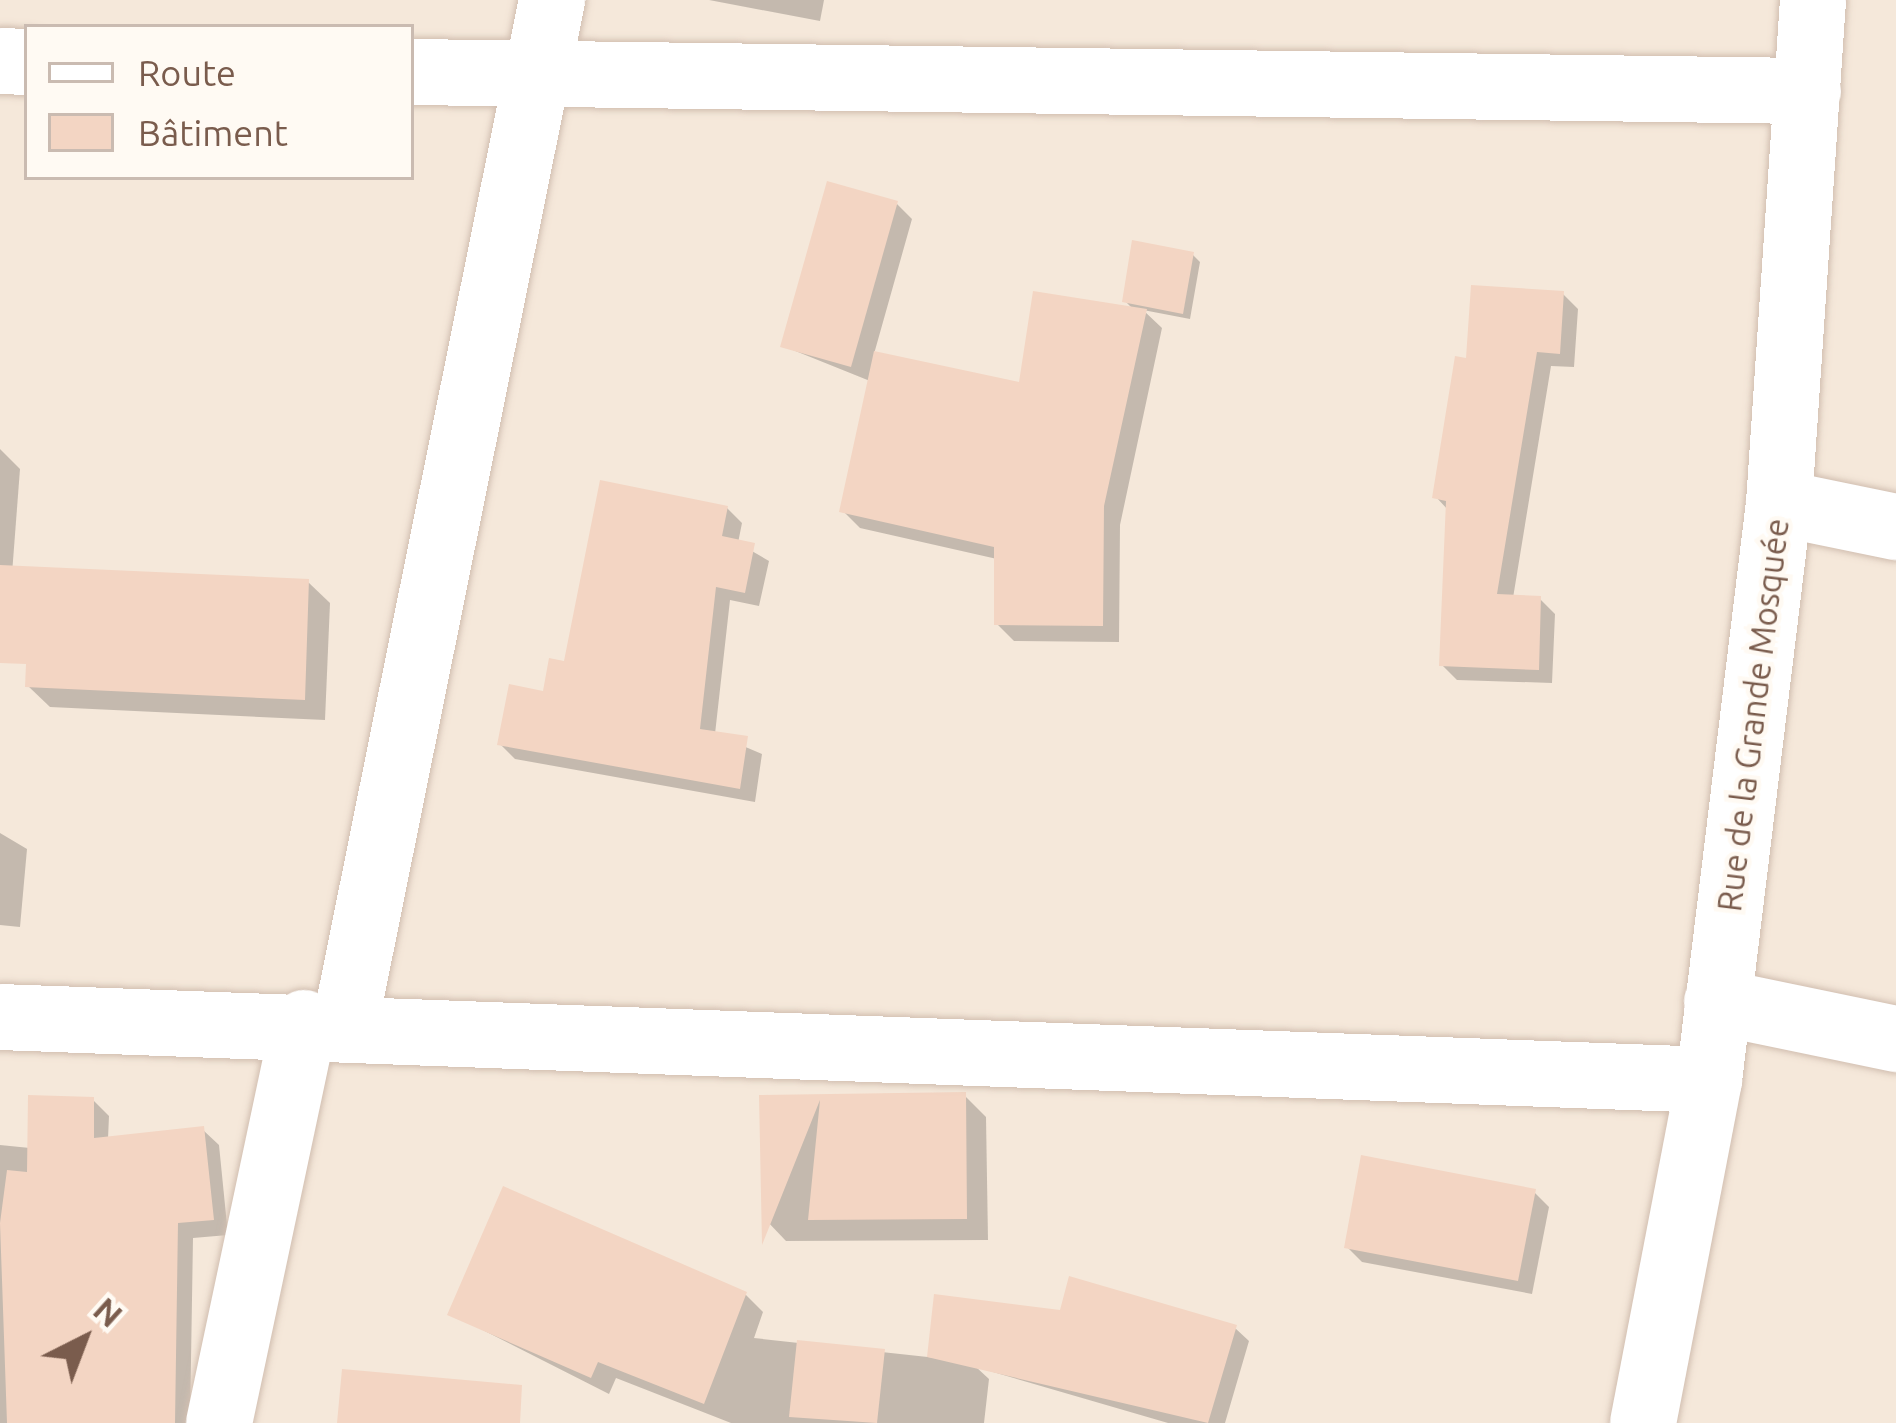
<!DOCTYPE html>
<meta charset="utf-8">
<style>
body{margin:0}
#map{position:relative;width:1896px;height:1423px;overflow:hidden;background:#fdf6ec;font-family:Ubuntu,sans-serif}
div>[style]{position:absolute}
.residential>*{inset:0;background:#f5e8da}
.shadow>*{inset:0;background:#0003}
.building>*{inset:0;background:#f3d5c3}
.roads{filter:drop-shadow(0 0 3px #d1beb0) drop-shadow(0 0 3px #d1beb0)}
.street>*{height:66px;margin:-33px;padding:0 33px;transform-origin:33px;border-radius:33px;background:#fff}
.secondary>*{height:66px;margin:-33px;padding:0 33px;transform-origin:33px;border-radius:33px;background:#fff}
span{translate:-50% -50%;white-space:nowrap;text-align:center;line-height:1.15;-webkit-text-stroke:9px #fffaf3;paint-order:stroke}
.street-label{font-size:33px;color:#7a5c4d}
.legend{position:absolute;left:24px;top:24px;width:390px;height:156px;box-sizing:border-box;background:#fffaf3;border:3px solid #cabbb1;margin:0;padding:15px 21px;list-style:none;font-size:36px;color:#7a5c4d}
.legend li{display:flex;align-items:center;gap:24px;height:60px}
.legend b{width:60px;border:3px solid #cabbb1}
.north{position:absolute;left:24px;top:1279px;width:120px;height:120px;-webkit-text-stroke:9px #fffaf3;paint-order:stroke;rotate:42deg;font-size:33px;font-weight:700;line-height:48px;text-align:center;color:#7a5c4d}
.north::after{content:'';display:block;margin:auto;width:42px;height:54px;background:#7a5c4d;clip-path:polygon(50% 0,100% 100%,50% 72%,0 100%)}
</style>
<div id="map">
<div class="residential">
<i style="clip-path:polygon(evenodd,0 0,1896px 0,1896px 1423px,0 1423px,0 0,27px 27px,411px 27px,411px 177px,27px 177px,27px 27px)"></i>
</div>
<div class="shadow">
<i style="clip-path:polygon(709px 0,824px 0,820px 21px)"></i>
<i style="clip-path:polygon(897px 204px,912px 219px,874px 354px,1021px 386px,1134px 310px,1125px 301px,1193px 255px,1200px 262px,1190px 319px,1143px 310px,1162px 328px,1120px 525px,1119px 642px,1014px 641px,997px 624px,997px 559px,860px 528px,843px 511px,870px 381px,783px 346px)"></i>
<i style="clip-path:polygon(1563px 294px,1578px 309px,1574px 367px,1551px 366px,1513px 598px,1540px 599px,1555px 614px,1552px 683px,1457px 680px,1442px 665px,1449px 511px,1436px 497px,1469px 362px)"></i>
<i style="clip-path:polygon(0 449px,20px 469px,12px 574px,0 573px)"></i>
<i style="clip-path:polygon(727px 508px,742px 523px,738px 543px,769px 561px,759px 606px,730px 600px,715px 734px,762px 754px,755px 802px,515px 759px,500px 744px,566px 664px)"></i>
<i style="clip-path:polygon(308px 582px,330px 603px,325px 720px,50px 707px,28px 686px)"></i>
<i style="clip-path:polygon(0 833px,27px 849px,20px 927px,0 925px)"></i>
<i style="clip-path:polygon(964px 1095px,986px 1117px,988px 1240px,786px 1241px,765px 1219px,763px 1098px)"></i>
<i style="clip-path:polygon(93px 1100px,109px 1116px,108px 1139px,203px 1130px,219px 1145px,228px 1235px,193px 1238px,190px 1423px,0 1423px,0 1145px,30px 1148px)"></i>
<i style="clip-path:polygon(1534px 1192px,1549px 1207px,1532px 1294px,1362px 1262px,1347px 1247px)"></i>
<i style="clip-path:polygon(745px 1294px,763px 1312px,754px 1338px,946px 1359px,1235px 1328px,1249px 1341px,1225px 1423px,1168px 1423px,976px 1367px,989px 1379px,984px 1423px,731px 1423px,616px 1378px,609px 1394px,451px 1314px)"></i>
</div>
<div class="building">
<i style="clip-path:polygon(827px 181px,898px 201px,851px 367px,780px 347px)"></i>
<i style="clip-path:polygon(1132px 240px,1194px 252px,1183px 314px,1122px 302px)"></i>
<i style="clip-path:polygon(1471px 285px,1564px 291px,1560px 354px,1537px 352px,1497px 594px,1541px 596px,1539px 670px,1439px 666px,1446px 501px,1432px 498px,1455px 356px,1466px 358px)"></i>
<i style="clip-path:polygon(1033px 291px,1147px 309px,1104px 506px,1103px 626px,994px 625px,994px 547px,839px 512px,874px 351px,1019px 382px)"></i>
<i style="clip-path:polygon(600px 480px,728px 506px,722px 536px,755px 543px,745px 593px,716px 587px,700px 729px,748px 736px,740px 789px,497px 745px,509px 684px,543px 691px,549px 658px,564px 661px)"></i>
<i style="clip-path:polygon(0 565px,309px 579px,305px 700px,25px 687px,26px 664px,0 663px)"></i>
<i style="clip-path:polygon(966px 1092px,967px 1219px,808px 1220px,820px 1100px,762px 1245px,759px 1095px)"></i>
<i style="clip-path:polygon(28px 1095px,94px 1097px,94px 1138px,204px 1126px,214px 1220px,178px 1223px,175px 1423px,7px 1423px,0 1223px,7px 1170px,27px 1172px)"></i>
<i style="clip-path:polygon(1361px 1155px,1536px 1189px,1518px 1281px,1344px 1248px)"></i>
<i style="clip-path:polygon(503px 1186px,747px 1292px,704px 1404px,598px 1362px,591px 1378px,447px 1315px)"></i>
<i style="clip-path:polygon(1069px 1276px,1237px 1325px,1208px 1423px,927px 1357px,934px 1294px,1060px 1310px)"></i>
<i style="clip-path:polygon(797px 1340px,885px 1349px,877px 1423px,789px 1417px)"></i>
<i style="clip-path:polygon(342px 1369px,522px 1385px,520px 1423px,337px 1423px)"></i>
</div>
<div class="roads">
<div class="street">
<i style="left:0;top:61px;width:27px;rotate:2deg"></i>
<i style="left:411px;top:72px;width:1397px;rotate:0.78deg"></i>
<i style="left:1779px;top:503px;width:119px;rotate:11.6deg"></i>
<i style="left:1717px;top:1002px;width:183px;rotate:11.7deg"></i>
<i style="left:0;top:1017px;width:1710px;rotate:2.11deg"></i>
<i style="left:345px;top:1025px;width:1046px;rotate:-78.58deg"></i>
<i style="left:219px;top:1423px;width:409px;rotate:-78deg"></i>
</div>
<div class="secondary">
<i style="left:1643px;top:1423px;width:349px;rotate:-79.1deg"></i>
<i style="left:1709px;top:1080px;width:581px;rotate:-83.08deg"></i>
<i style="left:1779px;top:503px;width:504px;rotate:-86.13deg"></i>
</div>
</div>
<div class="street-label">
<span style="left:1753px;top:715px;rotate:-83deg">Rue de la Grande Mosquée</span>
</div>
<ul class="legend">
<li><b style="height:15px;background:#fff"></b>Route</li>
<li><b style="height:33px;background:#f3d5c3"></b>Bâtiment</li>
</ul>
<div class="north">N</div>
</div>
